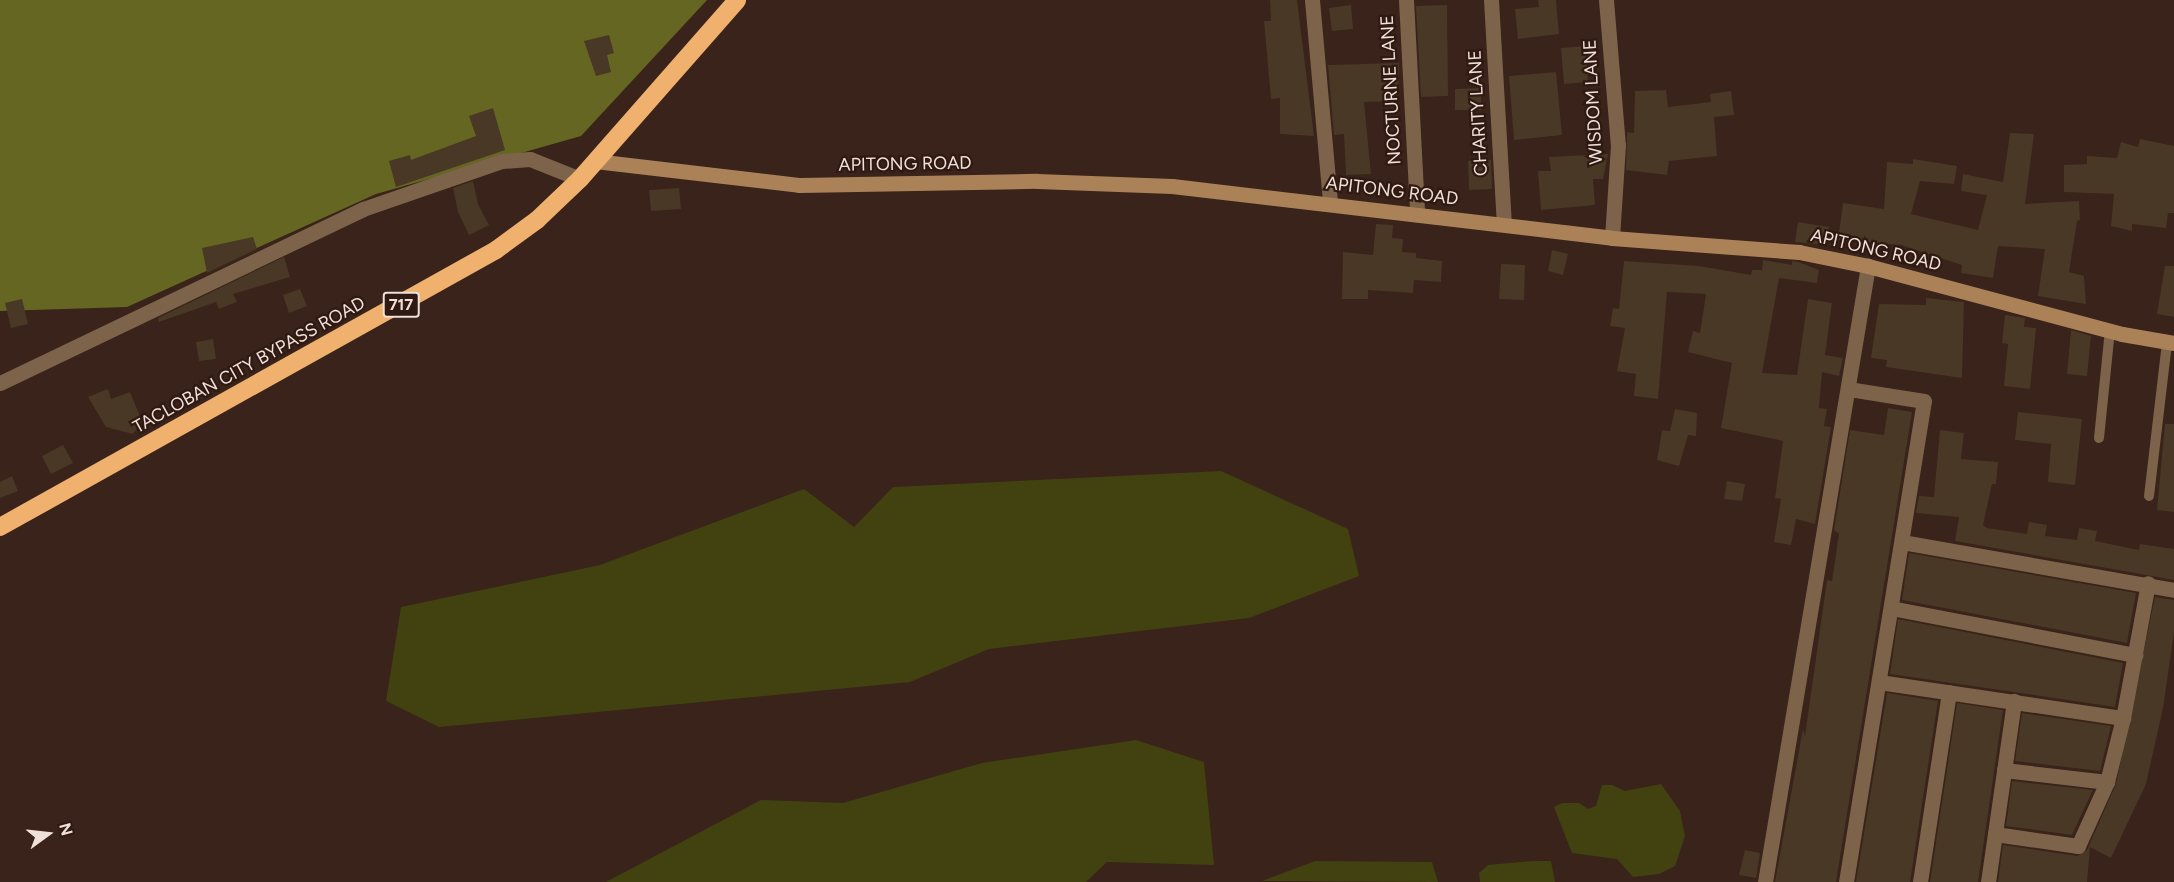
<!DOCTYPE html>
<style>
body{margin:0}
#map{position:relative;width:2174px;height:882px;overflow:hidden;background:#39231a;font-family:Figtree,sans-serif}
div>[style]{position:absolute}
.green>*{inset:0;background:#414210}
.forest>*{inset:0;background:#656622}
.building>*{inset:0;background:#483825}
.lane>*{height:10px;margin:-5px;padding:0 5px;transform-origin:5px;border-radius:5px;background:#7c6349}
.street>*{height:15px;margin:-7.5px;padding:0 7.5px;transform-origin:7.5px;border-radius:7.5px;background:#7c6349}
.secondary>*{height:15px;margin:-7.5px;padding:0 7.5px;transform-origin:7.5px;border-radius:7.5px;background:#ab8258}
.highway>*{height:18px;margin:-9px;padding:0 9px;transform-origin:9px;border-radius:9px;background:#f0b16e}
span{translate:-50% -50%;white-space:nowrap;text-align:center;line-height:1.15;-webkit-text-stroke:4.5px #2f1910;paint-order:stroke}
.shield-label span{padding:2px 4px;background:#2f1910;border:2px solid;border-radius:4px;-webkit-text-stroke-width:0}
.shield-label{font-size:16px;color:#f0e0da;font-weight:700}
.street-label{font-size:18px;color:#f0e0da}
.north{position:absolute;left:18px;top:804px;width:60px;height:60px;-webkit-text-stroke:4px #2f1910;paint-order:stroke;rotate:75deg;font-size:16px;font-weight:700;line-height:24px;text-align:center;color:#f0e0da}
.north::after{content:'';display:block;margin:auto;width:21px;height:27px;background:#f0e0da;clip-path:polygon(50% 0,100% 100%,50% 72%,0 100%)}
</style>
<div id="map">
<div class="green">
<i style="clip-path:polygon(1221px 471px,1348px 529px,1359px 576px,1249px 618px,989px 649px,910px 682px,439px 727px,386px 701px,401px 607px,600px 565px,804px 489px,854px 527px,893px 487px)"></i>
<i style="clip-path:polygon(1136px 740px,1204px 762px,1214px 865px,1107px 862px,1086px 882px,606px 882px,761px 800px,843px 803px,982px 763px)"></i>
<i style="clip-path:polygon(1661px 784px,1680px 811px,1685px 836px,1675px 866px,1659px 874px,1633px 877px,1617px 859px,1572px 853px,1554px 807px,1562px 803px,1579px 803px,1588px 809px,1596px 806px,1602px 785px,1612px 785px,1625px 791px)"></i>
<i style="clip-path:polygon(1315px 861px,1432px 862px,1438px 882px,1262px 881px)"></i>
<i style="clip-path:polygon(1532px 861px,1551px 861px,1555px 882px,1480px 882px,1479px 873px,1488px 865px)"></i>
</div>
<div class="forest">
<i style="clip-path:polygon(0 0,707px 0,581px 136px,376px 194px,127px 307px,0 311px)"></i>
</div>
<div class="building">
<i style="clip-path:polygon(1270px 0,1297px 0,1314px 136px,1280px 134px,1280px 98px,1271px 99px,1264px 21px,1271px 21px)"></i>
<i style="clip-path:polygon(1538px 0,1556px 0,1559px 34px,1518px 39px,1515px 9px,1539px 7px)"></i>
<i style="clip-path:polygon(1351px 5px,1353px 29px,1332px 31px,1329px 8px)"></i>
<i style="clip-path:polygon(1447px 5px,1448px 96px,1421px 97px,1416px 6px)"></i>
<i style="clip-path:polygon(609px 35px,614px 53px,607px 55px,611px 72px,596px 76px,584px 41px)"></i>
<i style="clip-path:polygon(1586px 46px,1588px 82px,1564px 84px,1561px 48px)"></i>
<i style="clip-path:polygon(1399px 63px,1398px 101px,1364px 102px,1371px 174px,1346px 175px,1344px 134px,1334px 135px,1328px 65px)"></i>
<i style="clip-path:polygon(1556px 72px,1562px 135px,1514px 140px,1509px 76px)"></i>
<i style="clip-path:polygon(1481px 88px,1481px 110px,1455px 110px,1455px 89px)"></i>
<i style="clip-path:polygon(1666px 90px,1668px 107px,1711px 102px,1710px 94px,1731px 91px,1734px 115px,1714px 117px,1717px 156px,1669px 161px,1667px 175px,1626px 170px,1627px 132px,1634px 133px,1635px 91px)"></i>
<i style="clip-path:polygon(493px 108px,505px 150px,396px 187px,389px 161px,410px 155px,411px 160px,476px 136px,469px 116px)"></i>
<i style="clip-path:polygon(2010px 133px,2034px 134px,2025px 204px,2079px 201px,2080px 220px,2077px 221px,2069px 272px,2084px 276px,2086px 304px,2038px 296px,2045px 249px,1998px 246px,1993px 278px,1961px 273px,1962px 265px,1901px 245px,1838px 240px,1843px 203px,1884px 209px,1887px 162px,1913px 164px,1913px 159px,1957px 166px,1954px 184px,1920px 181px,1911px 214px,1978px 230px,1987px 195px,1961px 191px,1963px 174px,2003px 182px)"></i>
<i style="clip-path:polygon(2140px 139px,2174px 146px,2174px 213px,2168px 213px,2166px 228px,2132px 224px,2132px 231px,2111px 226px,2114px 194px,2064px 192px,2064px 165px,2087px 164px,2087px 156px,2117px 158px,2121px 142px,2138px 147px)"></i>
<i style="clip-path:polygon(1608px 154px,1603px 179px,1593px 179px,1595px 205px,1541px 210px,1538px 171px,1551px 171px,1549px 157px)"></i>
<i style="clip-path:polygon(1491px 160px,1492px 189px,1469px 190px,1468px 161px)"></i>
<i style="clip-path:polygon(473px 181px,478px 204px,489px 225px,469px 235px,458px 212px,453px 188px)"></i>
<i style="clip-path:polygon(679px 188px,681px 209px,651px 211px,649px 190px)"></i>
<i style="clip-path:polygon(1798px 222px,1829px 227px,1826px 245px,1795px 242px)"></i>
<i style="clip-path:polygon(1376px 224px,1393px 225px,1392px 238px,1403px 239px,1402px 252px,1416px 253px,1416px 258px,1442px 261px,1441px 282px,1414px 280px,1413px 293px,1368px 290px,1368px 299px,1342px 299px,1343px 252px,1373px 255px)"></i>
<i style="clip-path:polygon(253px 237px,257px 249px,207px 273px,202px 248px)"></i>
<i style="clip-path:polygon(1552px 250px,1568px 254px,1563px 275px,1548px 271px)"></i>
<i style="clip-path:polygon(284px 257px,290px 277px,233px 294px,237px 302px,219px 309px,216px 302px,159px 322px,158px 318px)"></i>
<i style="clip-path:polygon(1763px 260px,1792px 265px,1792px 261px,1798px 262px,1819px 270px,1817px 283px,1779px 278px,1762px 373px,1797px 375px,1808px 299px,1832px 303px,1825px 355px,1843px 358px,1839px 376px,1822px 372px,1819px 408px,1827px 409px,1824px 426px,1831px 427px,1815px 524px,1796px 519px,1791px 545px,1774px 542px,1781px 499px,1775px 498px,1783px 441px,1721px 428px,1732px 363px,1688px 352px,1693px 331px,1700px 333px,1706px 294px,1667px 292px,1658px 399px,1634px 396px,1636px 374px,1617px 371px,1625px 328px,1610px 326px,1613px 308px,1619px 309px,1624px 261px,1699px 266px,1751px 275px,1752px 270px,1762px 270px)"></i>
<i style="clip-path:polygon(1501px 264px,1525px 265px,1524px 300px,1499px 299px)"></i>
<i style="clip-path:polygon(2165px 266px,2174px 266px,2174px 317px,2157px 314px)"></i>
<i style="clip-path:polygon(300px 289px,307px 306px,289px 313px,283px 295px)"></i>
<i style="clip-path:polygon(1926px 298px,1964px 302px,1962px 378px,1886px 367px,1887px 360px,1871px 358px,1879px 304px,1926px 305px)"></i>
<i style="clip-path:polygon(22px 299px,28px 324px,11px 328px,5px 303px)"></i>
<i style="clip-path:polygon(2005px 315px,2025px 318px,2024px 327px,2036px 328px,2030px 389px,2004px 386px,2008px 344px,2002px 343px)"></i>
<i style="clip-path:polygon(2071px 330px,2091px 336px,2087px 376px,2067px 374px)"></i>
<i style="clip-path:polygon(213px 339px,216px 359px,199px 361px,196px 342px)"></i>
<i style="clip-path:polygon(108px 389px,111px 399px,130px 392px,142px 421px,133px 434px,106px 427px,88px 397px)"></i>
<i style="clip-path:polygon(1888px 408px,1912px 412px,1836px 882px,1775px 882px,1803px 729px,1805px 736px,1827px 580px,1832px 581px,1839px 534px,1834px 530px,1850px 430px,1884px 435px)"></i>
<i style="clip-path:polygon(1675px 409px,1697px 413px,1696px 436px,1688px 435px,1679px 466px,1657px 460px,1662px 430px,1670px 431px)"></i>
<i style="clip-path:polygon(2018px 412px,2082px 419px,2075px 485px,2048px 482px,2051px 444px,2015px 440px)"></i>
<i style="clip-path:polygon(2165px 424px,2174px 424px,2174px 512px,2157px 510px)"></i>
<i style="clip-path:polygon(1940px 430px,1964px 433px,1961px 459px,1998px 462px,1996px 484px,1992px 484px,1983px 525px,1987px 528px,2027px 534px,2029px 522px,2047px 525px,2045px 536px,2077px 540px,2079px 528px,2097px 531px,2095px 541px,2139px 550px,2140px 544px,2174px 549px,2174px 580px,1955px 541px,1959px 517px,1916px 513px,1919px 496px,1934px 497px)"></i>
<i style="clip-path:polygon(63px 445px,73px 463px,51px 474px,42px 456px)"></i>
<i style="clip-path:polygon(12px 476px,18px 491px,0 498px,0 482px)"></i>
<i style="clip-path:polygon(1727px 481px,1745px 484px,1742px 501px,1724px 499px)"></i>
<i style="clip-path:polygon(1909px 553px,2136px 593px,2127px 643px,1902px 600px)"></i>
<i style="clip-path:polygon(2155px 597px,2174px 600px,2174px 632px,2163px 708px,2146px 784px,2111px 858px,2090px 847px,2087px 882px,1998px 882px,2003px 845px,2077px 856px,2087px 850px,2116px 784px)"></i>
<i style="clip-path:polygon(1898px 619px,2123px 663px,2115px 707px,1890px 674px)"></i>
<i style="clip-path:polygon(1887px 693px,1938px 701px,1910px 882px,1856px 882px)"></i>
<i style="clip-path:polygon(1957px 703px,2003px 710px,1978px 882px,1930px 882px)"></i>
<i style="clip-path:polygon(2022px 713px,2111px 726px,2100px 771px,2015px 761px)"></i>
<i style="clip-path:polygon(2012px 781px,2093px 790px,2072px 835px,2006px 826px)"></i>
<i style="clip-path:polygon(1745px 850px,1760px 853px,1756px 878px,1739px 875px)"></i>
</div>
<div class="lane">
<i style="left:2099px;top:438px;width:109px;rotate:-84.2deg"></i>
<i style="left:2149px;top:496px;width:155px;rotate:-83.3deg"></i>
</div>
<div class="street">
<i style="left:1312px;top:0;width:204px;rotate:84.9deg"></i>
<i style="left:1406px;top:0;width:213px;rotate:87deg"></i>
<i style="left:1491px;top:0;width:224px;rotate:86.7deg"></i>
<i style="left:1606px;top:0;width:145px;rotate:85.3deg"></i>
<i style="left:1618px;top:145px;width:93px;rotate:93.7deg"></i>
<i style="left:0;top:383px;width:403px;rotate:-25.6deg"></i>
<i style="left:363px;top:209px;width:147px;rotate:-19.1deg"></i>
<i style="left:502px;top:161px;width:28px;rotate:-4deg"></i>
<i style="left:530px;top:159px;width:54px;rotate:21.8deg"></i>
<i style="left:1902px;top:542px;width:276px;rotate:10deg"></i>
<i style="left:1891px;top:608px;width:249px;rotate:10.9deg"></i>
<i style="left:1879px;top:682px;width:247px;rotate:8.4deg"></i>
<i style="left:2004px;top:770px;width:104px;rotate:6.6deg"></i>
<i style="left:1995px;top:834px;width:84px;rotate:8.2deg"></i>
<i style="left:2078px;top:846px;width:70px;rotate:-65.6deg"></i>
<i style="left:2107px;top:782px;width:66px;rotate:-76deg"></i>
<i style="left:2123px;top:718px;width:137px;rotate:-79.5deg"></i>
<i style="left:1765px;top:882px;width:625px;rotate:-80.51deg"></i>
<i style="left:1846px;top:882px;width:487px;rotate:-80.8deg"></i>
<i style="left:1924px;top:401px;width:77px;rotate:-171deg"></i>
<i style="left:1920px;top:882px;width:192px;rotate:-81.3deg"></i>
<i style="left:1988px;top:882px;width:183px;rotate:-81.8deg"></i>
</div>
<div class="secondary">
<i style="left:595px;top:161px;width:205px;rotate:6.7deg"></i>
<i style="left:799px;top:185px;width:238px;rotate:-1deg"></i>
<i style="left:1037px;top:181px;width:135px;rotate:2.1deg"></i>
<i style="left:1172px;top:186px;width:443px;rotate:6.7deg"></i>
<i style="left:1612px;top:238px;width:188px;rotate:4.3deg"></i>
<i style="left:1799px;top:252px;width:70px;rotate:11.5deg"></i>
<i style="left:1868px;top:266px;width:263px;rotate:15deg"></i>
<i style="left:2122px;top:334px;width:53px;rotate:9.8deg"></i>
</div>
<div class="highway">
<i style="left:0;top:527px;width:568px;rotate:-29.18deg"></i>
<i style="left:496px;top:250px;width:51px;rotate:-36.2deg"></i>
<i style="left:537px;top:220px;width:59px;rotate:-43.6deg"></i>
<i style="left:580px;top:179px;width:238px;rotate:-48.7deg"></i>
</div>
<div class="shield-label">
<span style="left:401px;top:305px">717</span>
</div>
<div class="street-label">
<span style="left:1391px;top:90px;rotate:-93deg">NOCTURNE LANE</span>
<span style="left:1593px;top:102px;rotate:-93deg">WISDOM LANE</span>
<span style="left:1478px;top:113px;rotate:-93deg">CHARITY LANE</span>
<span style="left:905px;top:164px;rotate:-1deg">APITONG ROAD</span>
<span style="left:1392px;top:191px;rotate:7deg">APITONG ROAD</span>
<span style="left:1876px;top:250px;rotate:13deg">APITONG ROAD</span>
<span style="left:249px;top:365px;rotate:-29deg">TACLOBAN CITY BYPASS ROAD</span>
</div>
<div class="north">N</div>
</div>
